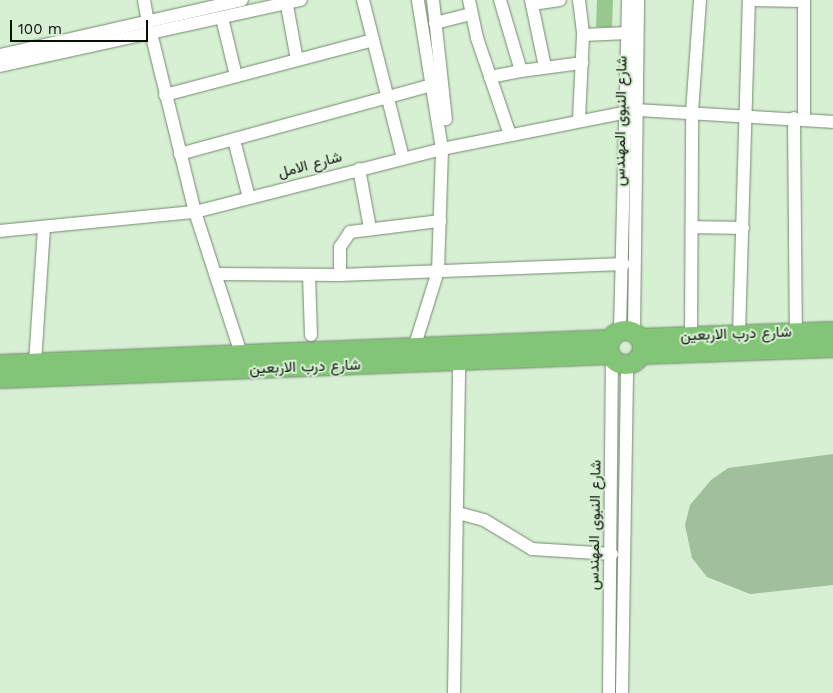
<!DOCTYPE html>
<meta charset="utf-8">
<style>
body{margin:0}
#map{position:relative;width:833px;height:693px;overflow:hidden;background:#d7efd3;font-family:"Work Sans",Vazirmatn,sans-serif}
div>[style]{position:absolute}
.green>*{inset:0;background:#a0bf9b}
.building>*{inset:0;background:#98c890}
.roads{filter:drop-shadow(0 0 1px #748970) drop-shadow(0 0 1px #748970)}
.minor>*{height:12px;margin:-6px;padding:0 6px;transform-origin:6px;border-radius:6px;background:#fff}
.highway>*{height:19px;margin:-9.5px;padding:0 9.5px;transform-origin:9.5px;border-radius:9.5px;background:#82c577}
.highway>.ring{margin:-9.5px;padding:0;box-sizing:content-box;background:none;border:19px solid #82c577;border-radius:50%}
span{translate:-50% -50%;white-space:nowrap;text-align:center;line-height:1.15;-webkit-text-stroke:4px #d7efd3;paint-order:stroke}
.street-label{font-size:15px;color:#081007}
.scale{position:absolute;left:10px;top:20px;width:138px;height:22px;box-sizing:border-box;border:2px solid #081007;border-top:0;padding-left:6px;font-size:15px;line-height:18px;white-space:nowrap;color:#081007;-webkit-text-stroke:4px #d7efd3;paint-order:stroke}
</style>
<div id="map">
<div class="green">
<i style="clip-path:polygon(833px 454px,833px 585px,750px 594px,707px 577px,692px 558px,685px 525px,690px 505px,711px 480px,728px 468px)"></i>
</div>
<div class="building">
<i style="clip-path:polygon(597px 0,613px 0,612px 27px,596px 27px)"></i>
</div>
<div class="roads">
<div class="minor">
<i style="left:144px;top:0;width:23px;rotate:80deg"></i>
<i style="left:286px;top:0;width:61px;rotate:79.6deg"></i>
<i style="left:363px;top:0;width:163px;rotate:75.8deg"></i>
<i style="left:433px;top:0;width:120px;rotate:83.8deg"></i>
<i style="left:469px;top:0;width:39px;rotate:78deg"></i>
<i style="left:477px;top:38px;width:102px;rotate:71.2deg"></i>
<i style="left:500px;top:0;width:74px;rotate:73.5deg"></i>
<i style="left:521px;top:71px;width:62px;rotate:-7.5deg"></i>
<i style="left:531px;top:0;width:68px;rotate:78.2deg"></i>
<i style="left:579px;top:0;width:35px;rotate:83deg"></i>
<i style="left:583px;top:35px;width:86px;rotate:92.7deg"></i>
<i style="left:749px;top:0;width:55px;rotate:1deg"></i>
<i style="left:532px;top:4px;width:28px;rotate:-8deg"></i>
<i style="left:222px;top:18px;width:60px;rotate:76.4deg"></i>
<i style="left:435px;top:23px;width:37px;rotate:-14deg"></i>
<i style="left:151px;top:33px;width:184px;rotate:76.2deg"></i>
<i style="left:195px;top:212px;width:156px;rotate:72deg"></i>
<i style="left:583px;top:35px;width:45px;rotate:-2.5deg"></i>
<i style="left:0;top:55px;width:248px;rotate:-12.8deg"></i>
<i style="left:0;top:66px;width:308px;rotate:-12.4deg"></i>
<i style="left:490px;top:77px;width:32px;rotate:-11deg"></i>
<i style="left:165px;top:95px;width:215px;rotate:-14.8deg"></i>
<i style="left:637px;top:110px;width:196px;rotate:3.5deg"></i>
<i style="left:794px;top:118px;width:214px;rotate:89.5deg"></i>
<i style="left:804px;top:119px;width:119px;rotate:-90deg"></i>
<i style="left:234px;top:140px;width:60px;rotate:75.5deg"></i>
<i style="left:180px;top:154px;width:261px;rotate:-15.3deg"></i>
<i style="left:359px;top:169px;width:60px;rotate:79.4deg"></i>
<i style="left:692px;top:227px;width:51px;rotate:1.1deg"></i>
<i style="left:0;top:231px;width:196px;rotate:-5.6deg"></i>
<i style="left:195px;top:212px;width:255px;rotate:-14.3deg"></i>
<i style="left:442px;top:149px;width:189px;rotate:-11.3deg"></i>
<i style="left:215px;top:274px;width:125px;rotate:0.5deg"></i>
<i style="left:340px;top:275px;width:284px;rotate:-2.2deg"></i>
<i style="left:309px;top:275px;width:60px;rotate:88.1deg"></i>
<i style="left:340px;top:275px;width:28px;rotate:-90deg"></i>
<i style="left:340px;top:247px;width:18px;rotate:-56deg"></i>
<i style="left:350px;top:232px;width:91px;rotate:-7deg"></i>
<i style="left:620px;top:331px;width:331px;rotate:-88.6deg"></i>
<i style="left:634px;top:332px;width:332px;rotate:-89.3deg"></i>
<i style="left:739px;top:334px;width:334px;rotate:-88.3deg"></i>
<i style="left:691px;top:336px;width:224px;rotate:-89.7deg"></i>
<i style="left:692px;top:112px;width:112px;rotate:-85.9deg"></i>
<i style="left:414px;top:348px;width:81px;rotate:-72.7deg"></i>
<i style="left:438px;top:271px;width:122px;rotate:-88.1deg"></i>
<i style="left:442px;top:149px;width:151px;rotate:-99.2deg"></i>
<i style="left:35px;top:363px;width:135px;rotate:-86.2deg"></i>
<i style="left:458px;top:513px;width:27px;rotate:15deg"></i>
<i style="left:484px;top:520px;width:56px;rotate:31.1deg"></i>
<i style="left:532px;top:549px;width:80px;rotate:3.6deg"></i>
<i style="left:454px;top:693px;width:332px;rotate:-89.1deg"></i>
<i style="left:609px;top:693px;width:335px;rotate:-89.5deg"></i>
<i style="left:622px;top:693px;width:329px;rotate:-89.1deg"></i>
</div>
<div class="highway">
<i class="ring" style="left:608px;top:330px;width:15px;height:15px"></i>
<i style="left:640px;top:338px;width:193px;rotate:-2.1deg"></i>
<i style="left:641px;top:354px;width:192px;rotate:-2.1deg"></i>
<i style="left:0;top:364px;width:611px;rotate:-2.35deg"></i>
<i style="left:0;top:378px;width:610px;rotate:-2.25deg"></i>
</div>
</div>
<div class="street-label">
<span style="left:621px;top:121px;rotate:-89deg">شارع النبوى المهندس</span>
<span style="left:310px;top:165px;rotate:-15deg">شارع الامل</span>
<span style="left:736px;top:334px;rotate:-2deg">شارع درب الاربعين</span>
<span style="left:305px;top:367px;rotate:-2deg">شارع درب الاربعين</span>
<span style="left:595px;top:525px;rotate:-89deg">شارع النبوى المهندس</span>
</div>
<div class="scale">100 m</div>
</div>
